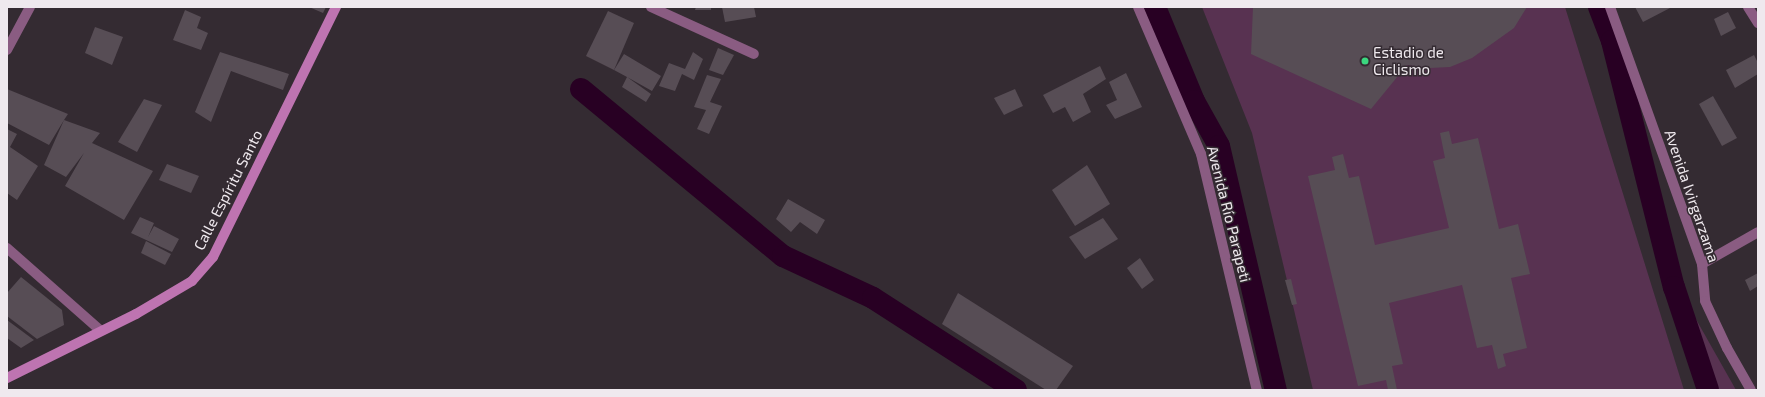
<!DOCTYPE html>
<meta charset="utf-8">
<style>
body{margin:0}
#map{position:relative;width:1765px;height:397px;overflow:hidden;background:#342b32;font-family:"Exo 2",sans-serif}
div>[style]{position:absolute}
.green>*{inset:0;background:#583251}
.canal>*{height:22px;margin:-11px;padding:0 11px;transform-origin:11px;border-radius:11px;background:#280023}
.building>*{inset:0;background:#574d55}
.minor>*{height:10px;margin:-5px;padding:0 5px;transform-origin:5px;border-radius:5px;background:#8a5c82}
.tertiary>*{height:10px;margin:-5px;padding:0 5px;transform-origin:5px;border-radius:5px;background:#8a5c82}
.secondary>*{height:10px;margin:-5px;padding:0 5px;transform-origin:5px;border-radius:5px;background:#be74b1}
.dots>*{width:11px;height:11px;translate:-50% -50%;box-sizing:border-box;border:2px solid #342b32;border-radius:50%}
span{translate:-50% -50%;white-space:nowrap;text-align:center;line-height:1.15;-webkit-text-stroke:3px #342b32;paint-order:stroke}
.poi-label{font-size:15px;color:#efe9ee}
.left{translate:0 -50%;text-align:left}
.street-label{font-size:15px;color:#efe9ee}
.frame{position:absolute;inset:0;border:8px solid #efe9ee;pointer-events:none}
</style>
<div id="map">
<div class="green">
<i style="clip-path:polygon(1202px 7px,1565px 7px,1684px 390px,1313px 390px,1252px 133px)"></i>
<i style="clip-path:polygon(1684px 298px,1736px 390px,1714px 390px)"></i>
</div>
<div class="canal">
<i style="left:1155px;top:7px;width:102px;rotate:67.5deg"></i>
<i style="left:1194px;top:101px;width:51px;rotate:60.9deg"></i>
<i style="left:1219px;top:146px;width:251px;rotate:76.9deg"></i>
<i style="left:1599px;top:7px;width:36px;rotate:69deg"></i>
<i style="left:1612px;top:41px;width:254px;rotate:75.9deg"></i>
<i style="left:1674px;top:287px;width:108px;rotate:71.7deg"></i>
<i style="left:581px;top:89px;width:262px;rotate:39.6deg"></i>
<i style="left:783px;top:256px;width:99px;rotate:25deg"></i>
<i style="left:873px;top:298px;width:170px;rotate:32.8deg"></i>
</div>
<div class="building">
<i style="clip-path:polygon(309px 7px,326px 7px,323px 13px)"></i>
<i style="clip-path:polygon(696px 7px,711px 7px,711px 10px,695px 10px)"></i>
<i style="clip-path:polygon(722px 7px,754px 7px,756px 17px,725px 22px)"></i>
<i style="clip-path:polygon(1253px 7px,1527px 7px,1514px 28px,1472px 58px,1450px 67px,1430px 68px,1407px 65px,1371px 109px,1251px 54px)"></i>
<i style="clip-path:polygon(1635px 7px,1672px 7px,1643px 22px)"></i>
<i style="clip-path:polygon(185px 10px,201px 17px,197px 28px,208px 33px,201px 50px,173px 40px)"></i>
<i style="clip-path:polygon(608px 11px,634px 23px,614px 70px,586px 56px)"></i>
<i style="clip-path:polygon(1728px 12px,1736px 28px,1721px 36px,1714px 19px)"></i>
<i style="clip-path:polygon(95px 27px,123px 37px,112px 65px,85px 53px)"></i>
<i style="clip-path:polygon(718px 48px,734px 55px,723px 75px,709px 70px)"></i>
<i style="clip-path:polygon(220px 52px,289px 74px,283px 90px,231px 71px,211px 122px,195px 112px)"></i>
<i style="clip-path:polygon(693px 52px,703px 59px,694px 80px,682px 74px,675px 91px,659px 86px,669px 63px,685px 69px)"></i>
<i style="clip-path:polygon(624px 54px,661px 76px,652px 91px,627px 77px,651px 94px,646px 102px,622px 87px,627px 77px,614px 70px)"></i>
<i style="clip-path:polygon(1754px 55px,1758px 63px,1758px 74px,1735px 88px,1726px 70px)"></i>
<i style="clip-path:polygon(1100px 66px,1106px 79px,1083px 94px,1091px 112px,1073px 122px,1065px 107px,1053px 113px,1043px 95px)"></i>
<i style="clip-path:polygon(1126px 73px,1142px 107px,1115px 119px,1106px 105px,1117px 100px,1109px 82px)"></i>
<i style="clip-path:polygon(707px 75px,721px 79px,710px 102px,722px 106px,709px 134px,697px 129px,706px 110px,694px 107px)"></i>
<i style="clip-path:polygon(7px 89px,68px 114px,64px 120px,100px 133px,92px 143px,153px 171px,124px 220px,65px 186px,84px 153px,66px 177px,44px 165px,64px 120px,49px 145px,7px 123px)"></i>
<i style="clip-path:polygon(1015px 89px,1023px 106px,1004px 115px,994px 98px)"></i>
<i style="clip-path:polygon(1713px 96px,1737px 138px,1722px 146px,1699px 104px)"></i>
<i style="clip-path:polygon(144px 99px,162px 105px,137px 152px,118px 142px)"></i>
<i style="clip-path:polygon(7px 129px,17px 134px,10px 147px,38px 166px,17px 200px,7px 193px)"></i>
<i style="clip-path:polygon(1449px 131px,1452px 144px,1478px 138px,1499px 229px,1518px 224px,1530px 274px,1511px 278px,1527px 348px,1503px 354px,1506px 366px,1498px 369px,1492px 345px,1477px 348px,1462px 285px,1389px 303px,1403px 364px,1392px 366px,1397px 390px,1388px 390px,1386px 380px,1358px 386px,1308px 176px,1335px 170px,1332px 157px,1343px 154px,1349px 178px,1359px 176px,1375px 245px,1449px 228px,1433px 161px,1445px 158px,1440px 133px)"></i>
<i style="clip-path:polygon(167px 164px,199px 176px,191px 193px,159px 180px)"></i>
<i style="clip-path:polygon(1087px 165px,1110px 204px,1075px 226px,1052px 190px)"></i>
<i style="clip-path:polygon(788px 199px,825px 220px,817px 234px,800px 222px,791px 232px,776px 219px)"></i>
<i style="clip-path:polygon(140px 217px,154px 223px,148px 237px,154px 226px,179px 239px,172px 252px,131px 233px)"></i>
<i style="clip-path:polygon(1103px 218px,1118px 239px,1085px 259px,1069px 237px)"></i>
<i style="clip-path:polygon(146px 241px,171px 254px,165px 265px,141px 253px)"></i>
<i style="clip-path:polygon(1140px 258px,1154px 280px,1142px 289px,1127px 268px)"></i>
<i style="clip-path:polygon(1758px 273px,1758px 286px,1750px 291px,1745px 280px)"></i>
<i style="clip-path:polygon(21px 277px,62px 310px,64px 325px,37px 339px,7px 316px,7px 293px)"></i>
<i style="clip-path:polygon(1291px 279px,1297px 304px,1292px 305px,1285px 280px)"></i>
<i style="clip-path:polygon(958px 293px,1073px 366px,1056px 390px,1046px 390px,942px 324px)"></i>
<i style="clip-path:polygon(7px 320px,34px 340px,21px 348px,7px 338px)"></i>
</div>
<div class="minor">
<i style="left:651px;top:7px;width:113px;rotate:24.5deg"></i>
<i style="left:1610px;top:7px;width:273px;rotate:70.3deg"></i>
<i style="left:1702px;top:264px;width:37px;rotate:85deg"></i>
<i style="left:1705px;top:301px;width:52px;rotate:64.9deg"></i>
<i style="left:1727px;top:348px;width:48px;rotate:60.3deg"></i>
<i style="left:1748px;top:7px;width:19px;rotate:58deg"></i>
<i style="left:7px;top:50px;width:49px;rotate:-61.9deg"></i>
<i style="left:7px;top:248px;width:125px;rotate:41.4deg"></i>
<i style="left:1702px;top:264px;width:64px;rotate:-29.7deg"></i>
</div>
<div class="tertiary">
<i style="left:1138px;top:7px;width:160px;rotate:66.8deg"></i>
<i style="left:1201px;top:154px;width:243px;rotate:76.7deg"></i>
</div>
<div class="secondary">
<i style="left:7px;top:378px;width:144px;rotate:-26.4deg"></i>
<i style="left:136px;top:314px;width:65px;rotate:-30.5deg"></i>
<i style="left:192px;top:281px;width:32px;rotate:-49deg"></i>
<i style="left:213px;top:257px;width:279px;rotate:-63.8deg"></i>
</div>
<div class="dots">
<i style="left:1365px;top:61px;background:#3bd77f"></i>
</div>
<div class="poi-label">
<span class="left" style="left:1373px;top:61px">Estadio de<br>Ciclismo</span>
</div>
<div class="street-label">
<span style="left:228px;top:190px;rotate:-63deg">Calle Espíritu Santo</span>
<span style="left:1692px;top:196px;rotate:71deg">Avenida Ivirgarzama</span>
<span style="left:1229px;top:214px;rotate:76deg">Avenida Río Parapeti</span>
</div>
<div class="frame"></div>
</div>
